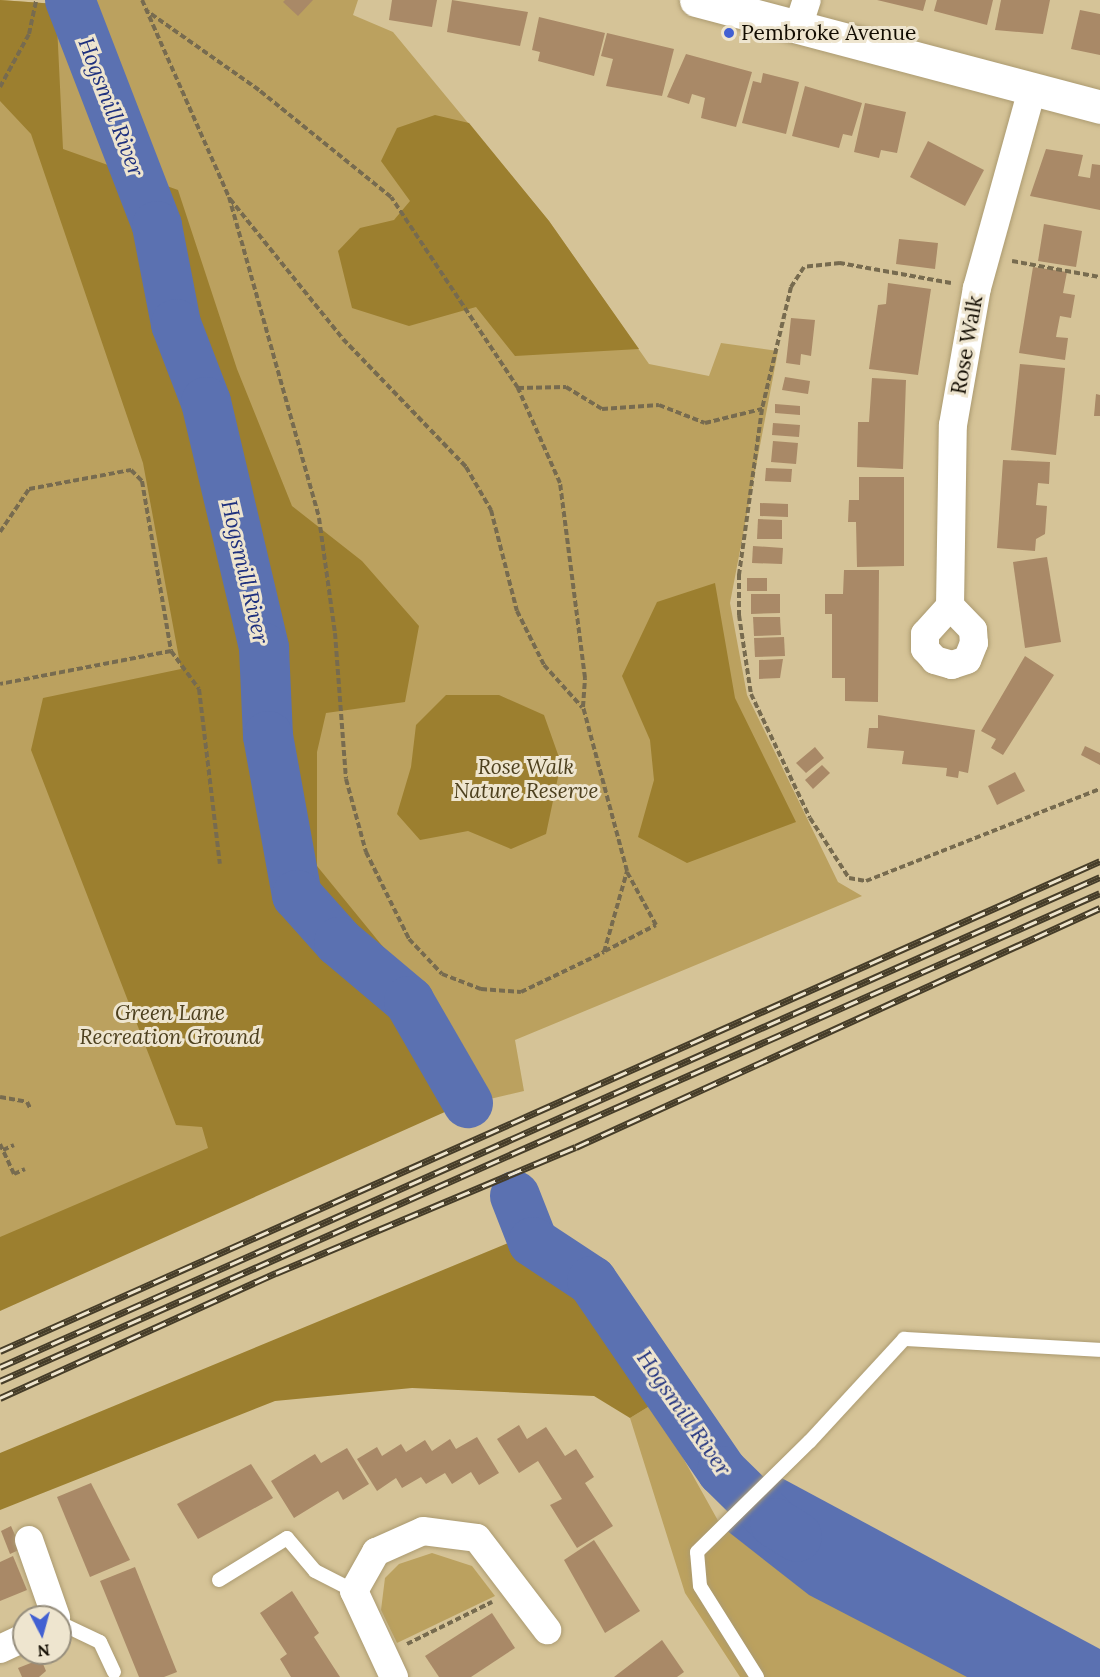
<!DOCTYPE html>
<style>
body{margin:0}
#map{position:relative;width:1100px;height:1677px;overflow:hidden;background:#d5c397;font-family:Lora,serif}
div>[style]{position:absolute}
.green>*{inset:0;background:#bba15f}
.forest>*{inset:0;background:#9c7f2f}
.water>*{inset:0;background:#5b71b1}
.river>*{height:50px;margin:-25px;padding:0 25px;transform-origin:25px;border-radius:25px;background:#5b71b1}
.building>*{inset:0;background:#a98967}
.path>*{height:4px;margin-top:-2px;transform-origin:0;background:repeating-linear-gradient(90deg,#776b4f 0 6px,transparent 0 9px)}
.roads{filter:drop-shadow(0 0 2px #ab9a70) drop-shadow(0 0 2px #ab9a70)}
.service>*{height:14px;margin:-7px;padding:0 7px;transform-origin:7px;border-radius:7px;background:#fff}
.minor>*{height:28px;margin:-14px;padding:0 14px;transform-origin:14px;border-radius:14px;background:#fff}
.tertiary>*{height:33px;margin:-16.5px;padding:0 16.5px;transform-origin:16.5px;border-radius:16.5px;background:#fff}
.rail>*{height:7px;margin-top:-3.5px;transform-origin:0;background:repeating-linear-gradient(90deg,#eee5cf 0 14px,#463d29 0 28px);box-sizing:border-box;border-block:2px solid #463d29}
.dots>*{width:16px;height:16px;translate:-50% -50%;box-sizing:border-box;border:3px solid #eee5cf;border-radius:50%}
span{translate:-50% -50%;white-space:nowrap;text-align:center;line-height:1.15;-webkit-text-stroke:6px #eee5cf;paint-order:stroke}
.poi-label{font-size:21px;color:#120c01}
.left{translate:0 -50%;text-align:left}
.street-label{font-size:21px;color:#120c01}
.park-label{font-size:21px;color:#4d401e;font-style:italic}
.water-label{font-size:22px;color:#1e307e;font-style:italic}
.north{position:absolute;left:12px;top:1605px;width:60px;height:60px;box-sizing:border-box;background:#eee5cf;border:2px solid #968e7d;border-radius:50%;rotate:174deg;font-size:16px;font-weight:700;line-height:24px;text-align:center;color:#120c01}
.north::after{content:'';display:block;margin:auto;width:21px;height:27px;background:#4260d2;clip-path:polygon(50% 0,100% 100%,50% 72%,0 100%)}
</style>
<div id="map">
<div class="green">
<i style="clip-path:polygon(0 0,56px 4px,76px 0,358px 0,353px 15px,393px 32px,549px 221px,649px 364px,709px 376px,721px 343px,778px 351px,730px 603px,747px 695px,838px 882px,862px 896px,515px 1040px,524px 1091px,456px 1107px,445px 1090px,0 1287px)"></i>
<i style="clip-path:polygon(653px 1404px,721px 1526px,972px 1677px,740px 1677px,685px 1593px,630px 1418px)"></i>
<i style="clip-path:polygon(432px 1553px,472px 1566px,495px 1596px,397px 1643px,381px 1610px,385px 1578px,399px 1564px)"></i>
</div>
<div class="forest">
<i style="clip-path:polygon(0 0,56px 4px,63px 149px,178px 190px,237px 369px,292px 506px,362px 561px,419px 626px,405px 702px,326px 713px,317px 752px,317px 866px,393px 959px,393px 1011px,456px 1107px,0 1311px,0 1237px,208px 1148px,202px 1127px,176px 1125px,31px 750px,43px 698px,181px 669px,143px 463px,31px 134px,0 101px)"></i>
<i style="clip-path:polygon(435px 115px,469px 123px,549px 221px,639px 349px,515px 356px,476px 307px,409px 326px,352px 308px,338px 251px,360px 228px,394px 220px,410px 201px,381px 161px,397px 128px)"></i>
<i style="clip-path:polygon(715px 583px,735px 698px,796px 822px,687px 863px,638px 837px,654px 780px,650px 740px,622px 676px,657px 602px)"></i>
<i style="clip-path:polygon(446px 695px,499px 695px,544px 715px,561px 763px,546px 834px,511px 849px,468px 831px,420px 840px,397px 814px,411px 767px,416px 725px)"></i>
<i style="clip-path:polygon(518px 1239px,530px 1253px,580px 1286px,653px 1404px,630px 1418px,594px 1396px,412px 1388px,275px 1401px,0 1510px,0 1453px)"></i>
</div>
<div class="water">
<i style="clip-path:polygon(776px 1475px,1100px 1649px,1100px 1677px,967px 1677px,809px 1595px,721px 1526px)"></i>
</div>
<div class="river">
<i style="left:70px;top:0;width:242px;rotate:68.9deg"></i>
<i style="left:157px;top:226px;width:100px;rotate:79deg"></i>
<i style="left:176px;top:324px;width:84px;rotate:69deg"></i>
<i style="left:206px;top:402px;width:253px;rotate:76.7deg"></i>
<i style="left:264px;top:648px;width:88px;rotate:87.4deg"></i>
<i style="left:268px;top:736px;width:162px;rotate:79.7deg"></i>
<i style="left:297px;top:895px;width:63px;rotate:48.2deg"></i>
<i style="left:339px;top:942px;width:92px;rotate:40.1deg"></i>
<i style="left:409px;top:1001px;width:118px;rotate:60deg"></i>
<i style="left:515px;top:1196px;width:49px;rotate:68.6deg"></i>
<i style="left:533px;top:1242px;width:71px;rotate:33.5deg"></i>
<i style="left:592px;top:1281px;width:230px;rotate:55.6deg"></i>
<i style="left:722px;top:1471px;width:74px;rotate:44.5deg"></i>
<i style="left:775px;top:1523px;width:26px;rotate:32deg"></i>
</div>
<div class="building">
<i style="clip-path:polygon(313px 0,298px 16px,283px 2px,285px 0)"></i>
<i style="clip-path:polygon(392px 0,437px 0,432px 27px,389px 20px)"></i>
<i style="clip-path:polygon(452px 0,528px 12px,520px 46px,447px 32px)"></i>
<i style="clip-path:polygon(877px 0,926px 0,923px 11px)"></i>
<i style="clip-path:polygon(937px 0,993px 0,987px 25px,934px 11px)"></i>
<i style="clip-path:polygon(1001px 0,1050px 0,1043px 34px,995px 30px)"></i>
<i style="clip-path:polygon(1080px 10px,1100px 14px,1100px 55px,1071px 49px)"></i>
<i style="clip-path:polygon(539px 17px,605px 33px,594px 76px,538px 61px,540px 52px,532px 50px)"></i>
<i style="clip-path:polygon(607px 33px,674px 49px,662px 96px,606px 86px,613px 59px,601px 56px)"></i>
<i style="clip-path:polygon(686px 54px,752px 72px,736px 127px,701px 118px,705px 98px,692px 94px,689px 104px,667px 97px)"></i>
<i style="clip-path:polygon(763px 73px,799px 82px,786px 134px,742px 123px,753px 81px,761px 83px)"></i>
<i style="clip-path:polygon(805px 86px,862px 103px,852px 136px,843px 134px,839px 148px,792px 136px)"></i>
<i style="clip-path:polygon(865px 103px,906px 112px,897px 153px,881px 150px,879px 158px,854px 152px)"></i>
<i style="clip-path:polygon(928px 141px,984px 170px,965px 206px,910px 177px)"></i>
<i style="clip-path:polygon(1046px 149px,1083px 155px,1078px 176px,1090px 178px,1092px 164px,1100px 165px,1100px 210px,1030px 196px)"></i>
<i style="clip-path:polygon(1044px 224px,1082px 231px,1076px 267px,1038px 261px)"></i>
<i style="clip-path:polygon(899px 239px,938px 243px,935px 269px,896px 264px)"></i>
<i style="clip-path:polygon(1033px 267px,1067px 272px,1063px 293px,1075px 295px,1071px 318px,1060px 316px,1056px 337px,1068px 338px,1065px 360px,1019px 353px)"></i>
<i style="clip-path:polygon(888px 283px,931px 289px,918px 375px,869px 369px,878px 305px,886px 304px)"></i>
<i style="clip-path:polygon(791px 318px,815px 320px,811px 356px,801px 354px,800px 365px,786px 363px)"></i>
<i style="clip-path:polygon(1020px 364px,1065px 368px,1056px 455px,1011px 450px)"></i>
<i style="clip-path:polygon(785px 377px,810px 381px,808px 394px,782px 390px)"></i>
<i style="clip-path:polygon(872px 378px,906px 380px,903px 469px,857px 467px,858px 422px,869px 422px)"></i>
<i style="clip-path:polygon(1096px 394px,1100px 395px,1100px 416px,1094px 416px)"></i>
<i style="clip-path:polygon(775px 404px,800px 406px,800px 415px,775px 413px)"></i>
<i style="clip-path:polygon(773px 423px,800px 425px,799px 437px,772px 435px)"></i>
<i style="clip-path:polygon(773px 441px,798px 443px,796px 464px,771px 462px)"></i>
<i style="clip-path:polygon(1003px 460px,1050px 462px,1049px 484px,1038px 483px,1036px 505px,1047px 506px,1045px 534px,1036px 539px,1035px 551px,997px 548px)"></i>
<i style="clip-path:polygon(766px 468px,792px 469px,791px 482px,765px 481px)"></i>
<i style="clip-path:polygon(859px 477px,904px 477px,904px 566px,857px 567px,856px 522px,848px 522px,849px 500px,859px 500px)"></i>
<i style="clip-path:polygon(760px 503px,788px 504px,788px 517px,760px 516px)"></i>
<i style="clip-path:polygon(758px 519px,782px 520px,782px 539px,757px 539px)"></i>
<i style="clip-path:polygon(753px 546px,783px 548px,782px 564px,752px 563px)"></i>
<i style="clip-path:polygon(1047px 557px,1061px 642px,1025px 648px,1013px 562px)"></i>
<i style="clip-path:polygon(844px 570px,879px 570px,878px 702px,845px 701px,845px 678px,832px 678px,832px 614px,825px 614px,825px 594px,843px 594px)"></i>
<i style="clip-path:polygon(747px 578px,767px 578px,767px 591px,747px 591px)"></i>
<i style="clip-path:polygon(751px 594px,780px 594px,780px 613px,751px 614px)"></i>
<i style="clip-path:polygon(753px 617px,780px 617px,781px 635px,754px 636px)"></i>
<i style="clip-path:polygon(784px 637px,785px 656px,755px 657px,754px 638px)"></i>
<i style="clip-path:polygon(1025px 656px,1054px 675px,1003px 755px,991px 748px,996px 739px,981px 731px)"></i>
<i style="clip-path:polygon(783px 659px,780px 678px,759px 679px,759px 660px)"></i>
<i style="clip-path:polygon(878px 715px,975px 730px,968px 773px,959px 771px,958px 778px,946px 776px,947px 768px,902px 764px,904px 751px,867px 748px,869px 728px,878px 728px)"></i>
<i style="clip-path:polygon(1085px 746px,1100px 753px,1100px 765px,1081px 755px)"></i>
<i style="clip-path:polygon(815px 747px,824px 758px,806px 773px,796px 763px)"></i>
<i style="clip-path:polygon(822px 765px,830px 773px,813px 789px,805px 780px)"></i>
<i style="clip-path:polygon(1015px 772px,1025px 791px,997px 805px,988px 786px)"></i>
<i style="clip-path:polygon(519px 1425px,527px 1439px,546px 1427px,565px 1456px,576px 1449px,594px 1477px,585px 1483px,613px 1526px,577px 1548px,550px 1505px,562px 1499px,538px 1461px,519px 1473px,497px 1439px)"></i>
<i style="clip-path:polygon(477px 1437px,499px 1473px,479px 1485px,471px 1472px,452px 1484px,445px 1473px,426px 1484px,421px 1477px,402px 1488px,396px 1478px,377px 1491px,357px 1459px,377px 1447px,382px 1456px,401px 1444px,406px 1452px,425px 1440px,432px 1451px,450px 1439px,456px 1449px)"></i>
<i style="clip-path:polygon(347px 1448px,369px 1484px,343px 1500px,338px 1491px,294px 1518px,271px 1481px,315px 1454px,321px 1463px)"></i>
<i style="clip-path:polygon(251px 1464px,273px 1498px,198px 1539px,177px 1504px)"></i>
<i style="clip-path:polygon(91px 1483px,130px 1560px,90px 1577px,57px 1497px)"></i>
<i style="clip-path:polygon(11px 1526px,21px 1549px,10px 1554px,1px 1531px)"></i>
<i style="clip-path:polygon(594px 1540px,640px 1611px,605px 1633px,564px 1560px)"></i>
<i style="clip-path:polygon(13px 1556px,27px 1590px,0 1601px,0 1562px)"></i>
<i style="clip-path:polygon(135px 1567px,177px 1672px,164px 1677px,139px 1677px,100px 1581px)"></i>
<i style="clip-path:polygon(292px 1591px,319px 1633px,314px 1637px,340px 1677px,291px 1677px,280px 1659px,287px 1654px,260px 1613px)"></i>
<i style="clip-path:polygon(492px 1613px,515px 1648px,471px 1677px,439px 1677px,425px 1656px)"></i>
<i style="clip-path:polygon(662px 1640px,684px 1672px,677px 1677px,614px 1677px)"></i>
<i style="clip-path:polygon(41px 1659px,46px 1671px,39px 1677px,22px 1677px,18px 1668px)"></i>
</div>
<div class="path">
<i style="left:142px;top:0;width:215px;rotate:66.2deg"></i>
<i style="left:229px;top:197px;width:333px;rotate:74.3deg"></i>
<i style="left:319px;top:518px;width:116px;rotate:82.1deg"></i>
<i style="left:335px;top:633px;width:146px;rotate:85.7deg"></i>
<i style="left:346px;top:779px;width:76px;rotate:74.7deg"></i>
<i style="left:366px;top:852px;width:97px;rotate:63.7deg"></i>
<i style="left:409px;top:939px;width:48px;rotate:46.7deg"></i>
<i style="left:442px;top:974px;width:42px;rotate:21deg"></i>
<i style="left:481px;top:989px;width:40px;rotate:4.3deg"></i>
<i style="left:521px;top:992px;width:92px;rotate:-25.7deg"></i>
<i style="left:604px;top:952px;width:84px;rotate:-74.1deg"></i>
<i style="left:627px;top:871px;width:170px;rotate:-105deg"></i>
<i style="left:583px;top:707px;width:29px;rotate:-86deg"></i>
<i style="left:585px;top:678px;width:197px;rotate:-97.3deg"></i>
<i style="left:560px;top:483px;width:104px;rotate:-113.9deg"></i>
<i style="left:518px;top:388px;width:229px;rotate:-123.6deg"></i>
<i style="left:391px;top:197px;width:170px;rotate:-141deg"></i>
<i style="left:259px;top:90px;width:137px;rotate:-144.8deg"></i>
<i style="left:0;top:87px;width:60px;rotate:-61.3deg"></i>
<i style="left:29px;top:34px;width:35px;rotate:-78deg"></i>
<i style="left:230px;top:199px;width:180px;rotate:51.1deg"></i>
<i style="left:343px;top:339px;width:178px;rotate:46.1deg"></i>
<i style="left:466px;top:467px;width:50px;rotate:59.8deg"></i>
<i style="left:491px;top:510px;width:104px;rotate:75.6deg"></i>
<i style="left:517px;top:611px;width:60px;rotate:63.4deg"></i>
<i style="left:544px;top:665px;width:57px;rotate:47.9deg"></i>
<i style="left:1012px;top:261px;width:89px;rotate:10.3deg"></i>
<i style="left:951px;top:283px;width:113px;rotate:-169.8deg"></i>
<i style="left:840px;top:263px;width:36px;rotate:174deg"></i>
<i style="left:804px;top:267px;width:24px;rotate:123deg"></i>
<i style="left:791px;top:287px;width:125px;rotate:103.4deg"></i>
<i style="left:762px;top:409px;width:167px;rotate:97.9deg"></i>
<i style="left:739px;top:574px;width:41px;rotate:90deg"></i>
<i style="left:739px;top:615px;width:80px;rotate:81.4deg"></i>
<i style="left:751px;top:694px;width:137px;rotate:64.6deg"></i>
<i style="left:810px;top:818px;width:72px;rotate:57deg"></i>
<i style="left:849px;top:878px;width:17px;rotate:10deg"></i>
<i style="left:866px;top:881px;width:251px;rotate:-21.5deg"></i>
<i style="left:518px;top:388px;width:48px;rotate:-1.2deg"></i>
<i style="left:566px;top:387px;width:42px;rotate:31.4deg"></i>
<i style="left:602px;top:409px;width:57px;rotate:-4deg"></i>
<i style="left:659px;top:405px;width:49px;rotate:21.4deg"></i>
<i style="left:705px;top:423px;width:59px;rotate:-13.8deg"></i>
<i style="left:0;top:532px;width:52px;rotate:-56deg"></i>
<i style="left:29px;top:489px;width:104px;rotate:-10.6deg"></i>
<i style="left:131px;top:470px;width:16px;rotate:45deg"></i>
<i style="left:142px;top:481px;width:172px;rotate:80.3deg"></i>
<i style="left:171px;top:651px;width:174px;rotate:169.1deg"></i>
<i style="left:171px;top:651px;width:47px;rotate:53.6deg"></i>
<i style="left:199px;top:689px;width:176px;rotate:83.2deg"></i>
<i style="left:605px;top:951px;width:57px;rotate:-27deg"></i>
<i style="left:656px;top:925px;width:60px;rotate:-118.7deg"></i>
<i style="left:0;top:1097px;width:27px;rotate:10deg"></i>
<i style="left:27px;top:1102px;width:7px;rotate:63deg"></i>
<i style="left:0;top:1144px;width:33px;rotate:65deg"></i>
<i style="left:14px;top:1174px;width:12px;rotate:-24deg"></i>
<i style="left:3px;top:1150px;width:12px;rotate:-24deg"></i>
<i style="left:407px;top:1644px;width:95px;rotate:-26.3deg"></i>
</div>
<div class="roads">
<div class="service">
<i style="left:219px;top:1580px;width:80px;rotate:-31.7deg"></i>
<i style="left:287px;top:1538px;width:43px;rotate:49.7deg"></i>
<i style="left:315px;top:1571px;width:44px;rotate:27.1deg"></i>
<i style="left:60px;top:1623px;width:44px;rotate:25.4deg"></i>
<i style="left:100px;top:1642px;width:33px;rotate:65deg"></i>
<i style="left:757px;top:1677px;width:107px;rotate:-122.1deg"></i>
<i style="left:700px;top:1586px;width:34px;rotate:-95deg"></i>
<i style="left:697px;top:1552px;width:158px;rotate:-44.5deg"></i>
<i style="left:810px;top:1441px;width:139px;rotate:-47.3deg"></i>
<i style="left:904px;top:1339px;width:196px;rotate:3.2deg"></i>
</div>
<div class="minor">
<i style="left:798px;top:27px;width:28px;rotate:-72deg"></i>
<i style="left:950px;top:606px;width:33px;rotate:46deg"></i>
<i style="left:973px;top:630px;width:13px;rotate:86deg"></i>
<i style="left:974px;top:643px;width:18px;rotate:112deg"></i>
<i style="left:967px;top:660px;width:16px;rotate:162deg"></i>
<i style="left:952px;top:665px;width:18px;rotate:-164deg"></i>
<i style="left:935px;top:660px;width:15px;rotate:-132deg"></i>
<i style="left:925px;top:649px;width:15px;rotate:-90deg"></i>
<i style="left:925px;top:634px;width:38px;rotate:-48deg"></i>
<i style="left:950px;top:606px;width:181px;rotate:-89.1deg"></i>
<i style="left:953px;top:425px;width:139px;rotate:-80.1deg"></i>
<i style="left:977px;top:288px;width:205px;rotate:-74.5deg"></i>
<i style="left:29px;top:1540px;width:82px;rotate:70.7deg"></i>
<i style="left:0;top:1649px;width:26px;rotate:-25deg"></i>
<i style="left:394px;top:1677px;width:95px;rotate:-114.9deg"></i>
<i style="left:354px;top:1591px;width:45px;rotate:-60.6deg"></i>
<i style="left:376px;top:1552px;width:51px;rotate:-24.1deg"></i>
<i style="left:423px;top:1531px;width:54px;rotate:7.4deg"></i>
<i style="left:477px;top:1538px;width:116px;rotate:52.7deg"></i>
</div>
<div class="tertiary">
<i style="left:696px;top:0;width:418px;rotate:14.8deg"></i>
</div>
</div>
<div class="rail">
<i style="left:0;top:1351px;width:1204px;rotate:-24.01deg"></i>
<i style="left:0;top:1367px;width:1204px;rotate:-24.01deg"></i>
<i style="left:0;top:1381px;width:1203px;rotate:-23.92deg"></i>
<i style="left:0;top:1398px;width:303px;rotate:-24.4deg"></i>
<i style="left:276px;top:1273px;width:325px;rotate:-22.8deg"></i>
<i style="left:576px;top:1147px;width:576px;rotate:-24.52deg"></i>
</div>
<div class="dots">
<i style="left:729px;top:33px;background:#4260d2"></i>
</div>
<div class="poi-label">
<span class="left" style="left:741px;top:33px">Pembroke Avenue</span>
</div>
<div class="street-label">
<span style="left:967px;top:345px;rotate:-80deg">Rose Walk</span>
</div>
<div class="park-label">
<span style="left:526px;top:779px">Rose Walk<br>Nature Reserve</span>
<span style="left:170px;top:1025px">Green Lane<br>Recreation Ground</span>
</div>
<div class="water-label">
<span style="left:111px;top:107px;rotate:69deg">Hogsmill River</span>
<span style="left:245px;top:572px;rotate:77deg">Hogsmill River</span>
<span style="left:684px;top:1413px;rotate:55deg">Hogsmill River</span>
</div>
<div class="north">N</div>
</div>
